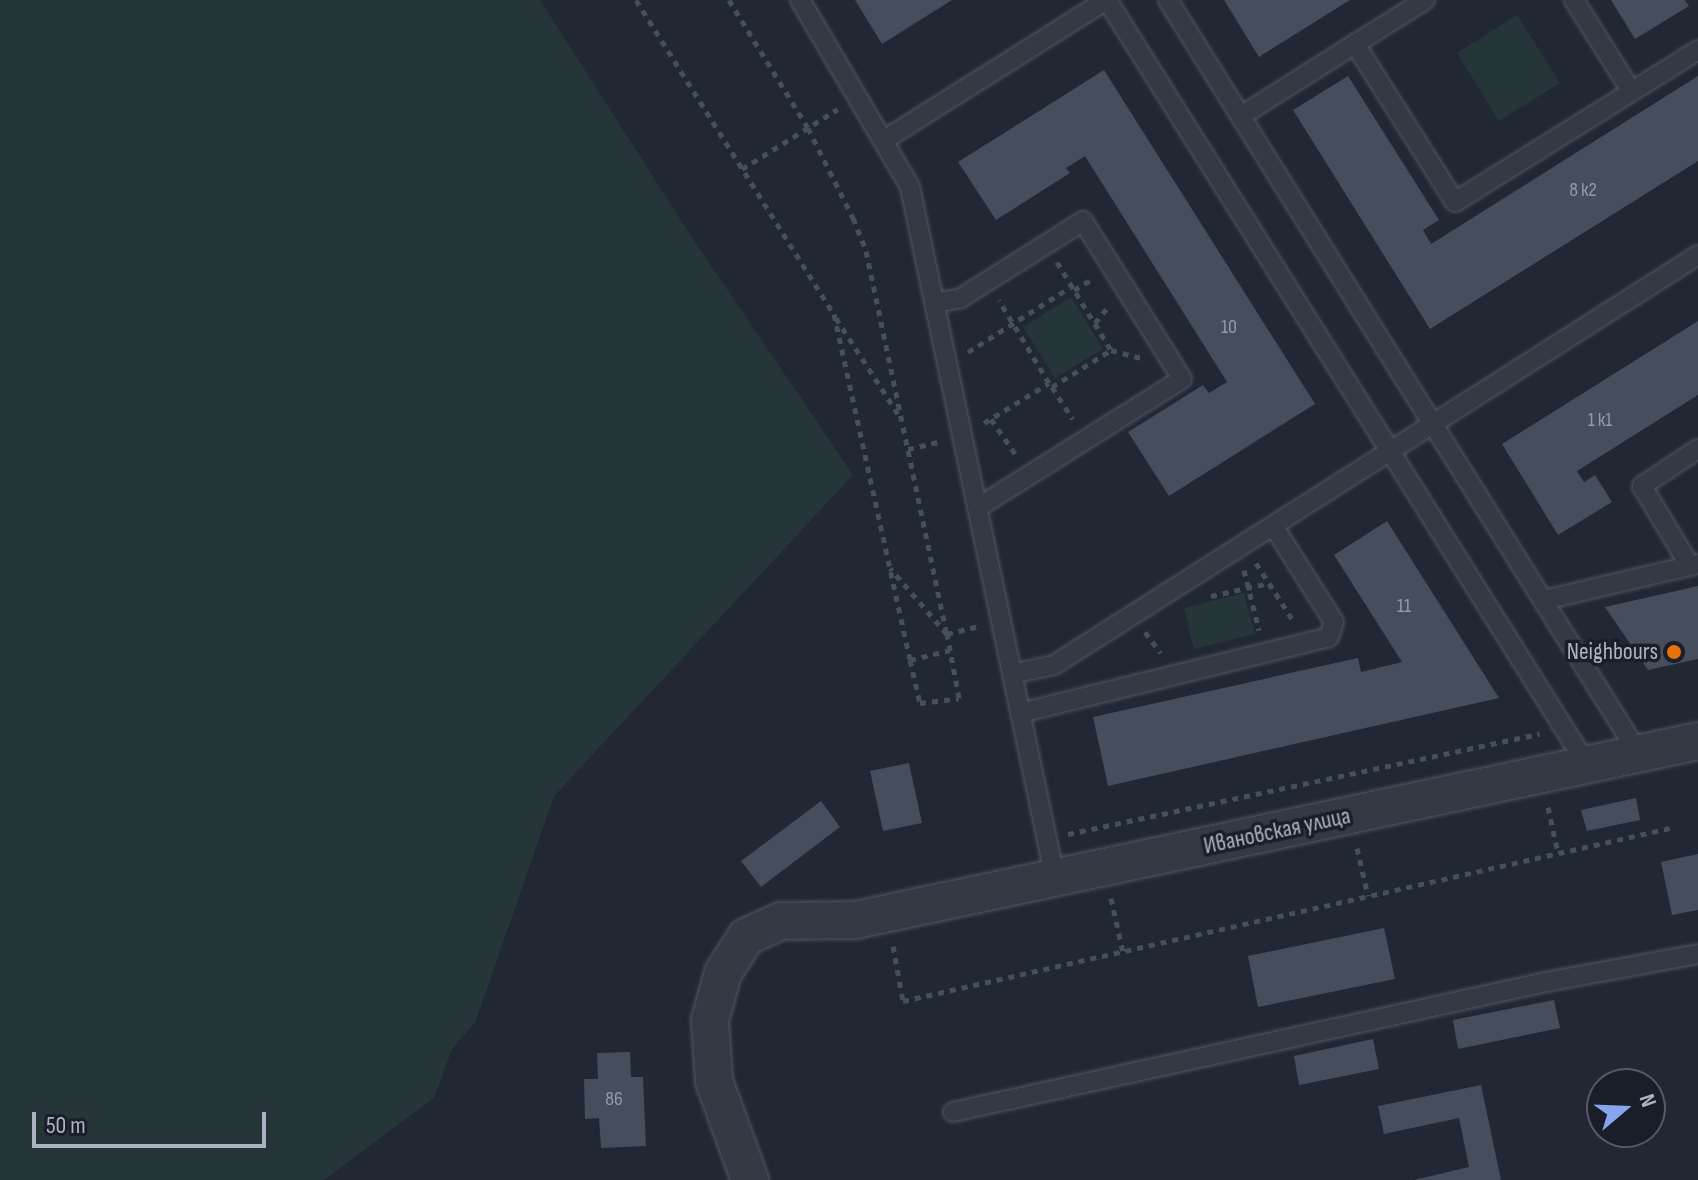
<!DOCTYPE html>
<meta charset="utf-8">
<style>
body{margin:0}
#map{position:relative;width:1698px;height:1180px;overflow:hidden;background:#212733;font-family:"Sofia Sans Condensed",sans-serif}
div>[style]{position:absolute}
.green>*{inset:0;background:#263638}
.building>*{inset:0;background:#464d5c}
.path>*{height:5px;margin-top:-2.5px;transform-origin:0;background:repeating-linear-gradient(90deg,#445156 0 6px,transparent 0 12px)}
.roads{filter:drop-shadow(0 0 2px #515662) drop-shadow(0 0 2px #515662)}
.service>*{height:18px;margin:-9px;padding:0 9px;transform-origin:9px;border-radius:9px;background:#343944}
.minor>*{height:36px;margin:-18px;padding:0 18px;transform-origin:18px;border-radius:18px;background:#343944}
.dots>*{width:22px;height:22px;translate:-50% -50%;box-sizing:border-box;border:4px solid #191e28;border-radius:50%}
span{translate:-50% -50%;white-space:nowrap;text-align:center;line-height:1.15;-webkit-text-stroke:7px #191e28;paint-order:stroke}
.number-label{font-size:20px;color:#949aa8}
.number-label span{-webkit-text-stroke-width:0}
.poi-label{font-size:24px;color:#aeb3c1}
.right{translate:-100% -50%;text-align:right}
.street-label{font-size:24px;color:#aeb3c1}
.north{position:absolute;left:1586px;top:1068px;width:80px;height:80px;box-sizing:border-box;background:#191e28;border:2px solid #555a65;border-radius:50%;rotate:71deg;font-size:22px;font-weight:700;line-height:32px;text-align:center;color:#aeb3c1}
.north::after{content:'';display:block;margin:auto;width:28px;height:36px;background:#87a5ec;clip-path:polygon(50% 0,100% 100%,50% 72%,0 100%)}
.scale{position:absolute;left:32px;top:1112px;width:234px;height:36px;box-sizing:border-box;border:4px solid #aeb3c1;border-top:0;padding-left:10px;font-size:24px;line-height:28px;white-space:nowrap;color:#aeb3c1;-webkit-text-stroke:6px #191e28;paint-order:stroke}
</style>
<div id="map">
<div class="green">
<i style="clip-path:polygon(0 0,540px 0,691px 236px,853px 475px,554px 796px,475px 1023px,452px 1049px,434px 1098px,324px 1180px,0 1180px)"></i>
<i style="clip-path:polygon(1517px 15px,1560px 83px,1499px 121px,1457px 53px)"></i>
<i style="clip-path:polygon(1071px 297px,1103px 349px,1055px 378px,1023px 327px)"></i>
<i style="clip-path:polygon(1244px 593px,1255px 634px,1194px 649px,1184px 608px)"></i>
</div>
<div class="building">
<i style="clip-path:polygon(855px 0,952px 0,882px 44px)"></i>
<i style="clip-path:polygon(1224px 0,1350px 0,1259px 57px)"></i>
<i style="clip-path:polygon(1611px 0,1685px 0,1689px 6px,1635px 39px)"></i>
<i style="clip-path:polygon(1104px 70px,1315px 404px,1169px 496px,1128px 432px,1203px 385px,1209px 393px,1227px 382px,1085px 156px,1066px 168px,1070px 173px,996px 220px,958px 162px)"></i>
<i style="clip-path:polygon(1348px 76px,1439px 220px,1423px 230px,1431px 244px,1698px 76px,1698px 161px,1430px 329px,1293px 110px)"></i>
<i style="clip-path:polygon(1698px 321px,1698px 395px,1577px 471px,1584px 482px,1595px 475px,1612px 502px,1558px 535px,1502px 444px)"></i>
<i style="clip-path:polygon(1387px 521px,1499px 698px,1108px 786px,1093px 717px,1358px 658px,1361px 672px,1402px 662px,1334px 555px)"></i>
<i style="clip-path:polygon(1698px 586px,1698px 659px,1648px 670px,1605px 607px)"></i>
<i style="clip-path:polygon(909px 763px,922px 823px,883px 831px,870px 771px)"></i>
<i style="clip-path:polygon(1636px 798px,1640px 820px,1587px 831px,1581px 810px)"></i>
<i style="clip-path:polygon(821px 801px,840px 827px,761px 887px,741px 861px)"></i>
<i style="clip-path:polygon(1698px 854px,1698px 910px,1672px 915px,1661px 862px)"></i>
<i style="clip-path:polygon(1384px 928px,1395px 979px,1258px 1007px,1248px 956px)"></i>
<i style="clip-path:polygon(1554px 1000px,1560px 1028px,1458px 1049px,1453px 1020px)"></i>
<i style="clip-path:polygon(1373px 1039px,1379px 1069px,1299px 1085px,1294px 1056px)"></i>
<i style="clip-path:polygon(630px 1052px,631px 1077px,643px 1077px,646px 1146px,601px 1148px,599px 1118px,585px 1119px,584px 1079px,598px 1079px,597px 1053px)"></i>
<i style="clip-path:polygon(1481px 1085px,1501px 1180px,1414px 1180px,1469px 1167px,1459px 1118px,1384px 1134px,1378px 1106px)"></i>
</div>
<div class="path">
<i style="left:636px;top:0;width:371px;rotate:57.8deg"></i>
<i style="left:834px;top:314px;width:354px;rotate:77.6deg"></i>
<i style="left:910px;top:660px;width:44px;rotate:76.9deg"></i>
<i style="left:920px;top:703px;width:39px;rotate:-7deg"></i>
<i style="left:959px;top:698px;width:65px;rotate:-100.6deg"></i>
<i style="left:947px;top:634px;width:87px;rotate:-130.8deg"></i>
<i style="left:729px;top:0;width:150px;rotate:58.3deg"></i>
<i style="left:808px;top:128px;width:101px;rotate:63.4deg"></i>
<i style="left:853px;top:218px;width:35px;rotate:68deg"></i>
<i style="left:866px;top:251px;width:391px;rotate:78.1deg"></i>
<i style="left:947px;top:634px;width:33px;rotate:-14deg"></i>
<i style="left:742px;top:169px;width:113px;rotate:-32deg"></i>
<i style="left:1057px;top:262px;width:103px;rotate:58.5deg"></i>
<i style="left:1111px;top:350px;width:31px;rotate:15deg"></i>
<i style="left:1074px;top:290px;width:23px;rotate:-31deg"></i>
<i style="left:836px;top:318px;width:118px;rotate:57.1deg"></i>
<i style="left:1095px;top:323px;width:21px;rotate:-51deg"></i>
<i style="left:968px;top:352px;width:123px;rotate:-32.4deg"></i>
<i style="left:1052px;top:387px;width:70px;rotate:-32.1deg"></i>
<i style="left:1052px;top:387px;width:38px;rotate:57deg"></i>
<i style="left:991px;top:419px;width:47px;rotate:55.3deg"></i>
<i style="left:984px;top:423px;width:76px;rotate:-31.6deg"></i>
<i style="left:1049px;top:383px;width:97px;rotate:-121.1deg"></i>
<i style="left:908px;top:449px;width:31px;rotate:-13deg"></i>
<i style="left:1256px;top:563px;width:70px;rotate:57.2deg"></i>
<i style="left:1244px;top:570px;width:62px;rotate:76deg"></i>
<i style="left:1211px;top:596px;width:59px;rotate:-12.6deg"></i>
<i style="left:1145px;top:632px;width:26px;rotate:53deg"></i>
<i style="left:910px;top:660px;width:41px;rotate:-14deg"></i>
<i style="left:1548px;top:807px;width:47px;rotate:77.7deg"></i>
<i style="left:1068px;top:834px;width:482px;rotate:-12deg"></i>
<i style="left:1357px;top:848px;width:49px;rotate:77.1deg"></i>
<i style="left:1111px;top:898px;width:55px;rotate:77.5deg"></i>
<i style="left:893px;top:946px;width:56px;rotate:79.7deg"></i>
<i style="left:903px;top:1001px;width:786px;rotate:-12.71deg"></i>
</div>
<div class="roads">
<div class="service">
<i style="left:800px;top:0;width:217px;rotate:59.5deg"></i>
<i style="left:910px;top:187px;width:706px;rotate:78.15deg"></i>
<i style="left:1107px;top:0;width:903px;rotate:57.89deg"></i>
<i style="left:1168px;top:0;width:889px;rotate:58.01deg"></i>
<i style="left:1574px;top:0;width:107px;rotate:57.9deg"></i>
<i style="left:1355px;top:44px;width:83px;rotate:-32.2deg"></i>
<i style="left:1241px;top:116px;width:135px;rotate:-32.3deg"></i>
<i style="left:1355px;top:44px;width:187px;rotate:57.7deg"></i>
<i style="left:1455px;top:202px;width:287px;rotate:-32deg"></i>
<i style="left:884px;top:140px;width:262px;rotate:-32.2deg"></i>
<i style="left:934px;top:303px;width:27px;rotate:-10deg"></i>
<i style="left:961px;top:298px;width:144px;rotate:-32.3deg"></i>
<i style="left:1083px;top:221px;width:186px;rotate:57.9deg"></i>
<i style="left:1182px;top:379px;width:242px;rotate:147.8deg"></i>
<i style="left:1690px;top:566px;width:93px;rotate:-121deg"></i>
<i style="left:1642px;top:486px;width:67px;rotate:-33.5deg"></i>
<i style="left:1544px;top:600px;width:158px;rotate:-13.2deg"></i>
<i style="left:1012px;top:674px;width:43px;rotate:-12.1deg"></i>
<i style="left:1054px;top:665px;width:763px;rotate:-32.48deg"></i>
<i style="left:1020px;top:713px;width:318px;rotate:-13.8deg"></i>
<i style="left:1329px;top:637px;width:16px;rotate:-72deg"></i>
<i style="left:1334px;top:622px;width:112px;rotate:-122.3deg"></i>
<i style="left:953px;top:1112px;width:607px;rotate:-12.37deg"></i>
<i style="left:1546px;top:982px;width:155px;rotate:-10.4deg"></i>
</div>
<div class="minor">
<i style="left:750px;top:1180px;width:105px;rotate:-110deg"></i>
<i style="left:714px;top:1081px;width:61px;rotate:-93.8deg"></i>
<i style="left:710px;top:1020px;width:49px;rotate:-74.5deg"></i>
<i style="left:723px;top:973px;width:43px;rotate:-57.4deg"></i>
<i style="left:746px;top:937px;width:38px;rotate:-25deg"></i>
<i style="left:781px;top:921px;width:75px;rotate:-0.8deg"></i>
<i style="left:856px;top:920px;width:861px;rotate:-12deg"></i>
</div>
</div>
<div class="dots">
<i style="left:1674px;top:652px;background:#e8710a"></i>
</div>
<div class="number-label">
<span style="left:1583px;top:190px">8 к2</span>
<span style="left:1229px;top:327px">10</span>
<span style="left:1600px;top:420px">1 к1</span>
<span style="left:1404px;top:606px">11</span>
<span style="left:614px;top:1099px">86</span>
</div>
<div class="poi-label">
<span class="right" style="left:1658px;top:652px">Neighbours</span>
</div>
<div class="street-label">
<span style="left:1277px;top:831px;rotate:-12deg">Ивановская улица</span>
</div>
<div class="north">N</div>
<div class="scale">50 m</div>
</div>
